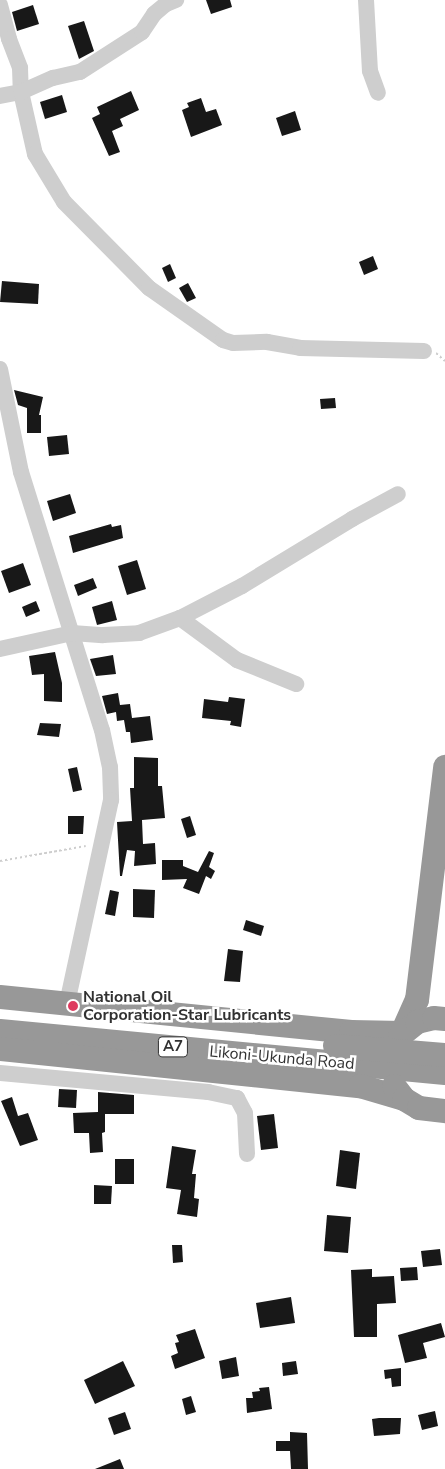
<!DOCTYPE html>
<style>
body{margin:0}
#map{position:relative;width:445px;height:1469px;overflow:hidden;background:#fff;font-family:"Nunito Sans",sans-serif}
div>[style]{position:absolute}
.building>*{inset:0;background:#181818}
.path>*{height:2px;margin-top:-1px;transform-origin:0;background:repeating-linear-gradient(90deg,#cecece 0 2.5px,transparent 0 5px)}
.minor>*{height:16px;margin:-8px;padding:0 8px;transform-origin:8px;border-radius:8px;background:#cecece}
.highway>*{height:24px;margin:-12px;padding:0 12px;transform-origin:12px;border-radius:12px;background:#989898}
.dots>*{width:14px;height:14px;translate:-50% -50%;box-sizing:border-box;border:2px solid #fff;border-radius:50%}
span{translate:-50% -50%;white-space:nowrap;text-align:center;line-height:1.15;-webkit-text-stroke:5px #fff;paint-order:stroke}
.shield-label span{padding:1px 4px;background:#fff;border:1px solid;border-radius:4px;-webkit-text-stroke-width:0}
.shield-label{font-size:15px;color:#313131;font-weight:700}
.poi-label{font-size:16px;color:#313131;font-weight:700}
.left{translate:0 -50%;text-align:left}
.street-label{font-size:16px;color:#313131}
</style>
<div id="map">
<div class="building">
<i style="clip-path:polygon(206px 0,230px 0,232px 7px,211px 14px)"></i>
<i style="clip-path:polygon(33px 5px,39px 24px,17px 31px,12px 12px)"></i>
<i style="clip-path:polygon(84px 21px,94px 51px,79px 59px,68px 26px)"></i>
<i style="clip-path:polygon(131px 91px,139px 110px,120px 119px,123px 126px,112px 131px,120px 152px,109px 156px,92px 118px,100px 114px,97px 107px)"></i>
<i style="clip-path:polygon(62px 95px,67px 112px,45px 119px,40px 102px)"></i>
<i style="clip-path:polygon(201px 98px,206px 112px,216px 109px,222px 125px,191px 137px,182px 110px,189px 107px,187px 103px)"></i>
<i style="clip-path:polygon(295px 111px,301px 130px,282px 136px,276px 118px)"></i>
<i style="clip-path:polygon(373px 256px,378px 269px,364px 275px,359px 262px)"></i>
<i style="clip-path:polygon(170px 264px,176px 278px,168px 282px,162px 268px)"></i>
<i style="clip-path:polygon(2px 281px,39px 284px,38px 304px,0 302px)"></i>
<i style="clip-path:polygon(188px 283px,196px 298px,187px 302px,179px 288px)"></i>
<i style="clip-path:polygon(14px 390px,43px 397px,39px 415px,41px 415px,41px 433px,27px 433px,27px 408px,18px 405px)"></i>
<i style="clip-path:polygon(335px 398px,336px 408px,321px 409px,320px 399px)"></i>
<i style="clip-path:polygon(67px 435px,69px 454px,49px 456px,47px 437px)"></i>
<i style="clip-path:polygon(70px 494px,76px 513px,53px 521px,47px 501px)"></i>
<i style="clip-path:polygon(111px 524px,112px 527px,121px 525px,123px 538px,73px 553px,69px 536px)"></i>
<i style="clip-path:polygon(137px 560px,146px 589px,127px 595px,118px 566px)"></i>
<i style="clip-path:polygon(23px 563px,31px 585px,9px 593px,1px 571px)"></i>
<i style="clip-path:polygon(93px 578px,97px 588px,78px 596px,74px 585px)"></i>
<i style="clip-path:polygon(36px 601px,40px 611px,26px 617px,22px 607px)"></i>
<i style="clip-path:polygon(112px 601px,117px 620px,97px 625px,92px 607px)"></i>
<i style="clip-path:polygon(55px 652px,62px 683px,62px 702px,44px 701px,44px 674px,32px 675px,29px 656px)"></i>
<i style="clip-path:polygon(113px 655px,116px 674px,96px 676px,90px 659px)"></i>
<i style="clip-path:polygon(118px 693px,120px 705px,130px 704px,132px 718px,150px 716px,153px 740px,131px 743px,130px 732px,126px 732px,124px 720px,117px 721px,116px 712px,107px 714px,102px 696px)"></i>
<i style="clip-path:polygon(229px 697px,245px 699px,241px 727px,230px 725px,231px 721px,202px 718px,204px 699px,228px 702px)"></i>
<i style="clip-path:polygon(40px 723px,61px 724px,59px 737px,37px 735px)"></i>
<i style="clip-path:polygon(134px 757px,158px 758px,158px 786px,162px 786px,165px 818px,142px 820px,143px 844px,155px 843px,156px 864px,134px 866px,135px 851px,127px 850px,122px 876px,120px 876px,117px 822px,132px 821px,130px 788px,134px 788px)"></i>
<i style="clip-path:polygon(77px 767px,82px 790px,73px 792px,68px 769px)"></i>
<i style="clip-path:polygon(68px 816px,84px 816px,83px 834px,68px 834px)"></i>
<i style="clip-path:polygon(190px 816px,196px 835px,187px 838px,181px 819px)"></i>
<i style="clip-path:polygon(209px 851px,214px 853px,209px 867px,215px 871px,211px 879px,206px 876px,199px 894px,183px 888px,187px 879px,162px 880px,162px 860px,183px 860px,183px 866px,198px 872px)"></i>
<i style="clip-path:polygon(133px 889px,155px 890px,154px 918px,133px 917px)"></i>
<i style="clip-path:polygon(110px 890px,119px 892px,115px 916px,105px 914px)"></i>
<i style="clip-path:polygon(246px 920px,264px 926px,261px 936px,243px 930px)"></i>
<i style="clip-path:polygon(228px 949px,243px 951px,240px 982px,224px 981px)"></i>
<i style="clip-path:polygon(59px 1089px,77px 1090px,76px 1108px,58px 1107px)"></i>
<i style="clip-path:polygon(98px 1092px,134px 1095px,134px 1114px,105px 1114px,105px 1132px,102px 1133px,103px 1152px,90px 1153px,89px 1133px,74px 1133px,73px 1113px,98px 1112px)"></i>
<i style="clip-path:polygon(12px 1097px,18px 1116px,28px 1113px,38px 1140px,20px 1146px,1px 1101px)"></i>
<i style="clip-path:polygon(274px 1114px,278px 1148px,261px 1150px,257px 1116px)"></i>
<i style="clip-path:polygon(172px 1146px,196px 1150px,192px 1174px,196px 1174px,194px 1198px,199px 1199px,197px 1217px,177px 1214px,181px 1190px,166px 1188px)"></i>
<i style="clip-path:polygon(340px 1150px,360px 1153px,356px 1189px,336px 1186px)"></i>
<i style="clip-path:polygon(115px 1159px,134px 1159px,134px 1184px,115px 1184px)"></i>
<i style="clip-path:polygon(94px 1185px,112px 1186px,111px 1204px,94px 1204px)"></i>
<i style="clip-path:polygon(327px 1215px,351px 1217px,348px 1253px,324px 1251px)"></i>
<i style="clip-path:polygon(172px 1245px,182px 1245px,183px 1262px,173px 1263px)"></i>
<i style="clip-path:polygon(440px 1249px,442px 1265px,423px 1267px,421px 1251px)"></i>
<i style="clip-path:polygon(417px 1267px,418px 1280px,401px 1281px,400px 1268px)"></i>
<i style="clip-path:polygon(372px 1269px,372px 1277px,394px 1276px,396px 1303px,377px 1304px,377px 1337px,354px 1337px,351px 1270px)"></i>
<i style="clip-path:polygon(291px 1297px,295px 1323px,260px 1328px,256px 1303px)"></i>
<i style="clip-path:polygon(441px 1323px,445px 1337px,423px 1343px,427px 1358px,405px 1363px,398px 1335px)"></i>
<i style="clip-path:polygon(195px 1329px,205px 1358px,175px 1369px,171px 1356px,178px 1353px,175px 1343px,179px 1342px,176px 1335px)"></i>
<i style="clip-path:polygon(236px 1357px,239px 1376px,222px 1379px,219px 1361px)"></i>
<i style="clip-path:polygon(123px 1361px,135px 1386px,95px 1404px,84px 1380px)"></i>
<i style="clip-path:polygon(296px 1361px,298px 1374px,283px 1376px,282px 1363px)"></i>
<i style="clip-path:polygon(401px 1368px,401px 1386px,392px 1387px,391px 1378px,385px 1379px,384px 1370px)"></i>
<i style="clip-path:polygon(269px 1387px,272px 1409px,247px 1413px,246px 1398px,253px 1398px,252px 1392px,260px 1391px,259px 1388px)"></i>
<i style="clip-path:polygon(191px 1396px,196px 1412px,186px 1415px,182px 1399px)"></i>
<i style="clip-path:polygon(435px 1411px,438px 1426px,422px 1430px,418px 1415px)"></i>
<i style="clip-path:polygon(125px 1412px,131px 1429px,114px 1435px,108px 1418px)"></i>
<i style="clip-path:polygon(379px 1418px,401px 1418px,400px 1434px,374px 1436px,372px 1419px)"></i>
<i style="clip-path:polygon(290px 1432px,307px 1433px,308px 1469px,291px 1469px,290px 1451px,276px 1451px,276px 1441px,290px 1441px)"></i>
<i style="clip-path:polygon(120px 1459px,124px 1469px,95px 1469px)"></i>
</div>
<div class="path">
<i style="left:436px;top:353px;width:12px;rotate:42deg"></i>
<i style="left:0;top:861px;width:87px;rotate:-9.9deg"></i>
</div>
<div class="minor">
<i style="left:366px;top:0;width:71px;rotate:86.8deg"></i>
<i style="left:370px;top:71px;width:23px;rotate:70deg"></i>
<i style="left:0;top:5px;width:35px;rotate:75deg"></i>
<i style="left:9px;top:39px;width:31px;rotate:69deg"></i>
<i style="left:20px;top:68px;width:24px;rotate:88deg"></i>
<i style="left:21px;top:92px;width:64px;rotate:77.3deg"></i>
<i style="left:35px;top:154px;width:56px;rotate:58.9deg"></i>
<i style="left:64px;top:202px;width:121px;rotate:45.3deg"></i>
<i style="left:149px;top:288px;width:90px;rotate:35.1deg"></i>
<i style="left:223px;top:340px;width:10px;rotate:17deg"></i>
<i style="left:233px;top:343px;width:34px;rotate:-2deg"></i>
<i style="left:267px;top:342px;width:34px;rotate:10deg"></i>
<i style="left:300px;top:348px;width:124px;rotate:1.4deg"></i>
<i style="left:0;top:96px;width:21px;rotate:-11deg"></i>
<i style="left:21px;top:92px;width:35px;rotate:-24deg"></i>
<i style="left:53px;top:78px;width:28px;rotate:-13deg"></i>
<i style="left:80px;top:72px;width:74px;rotate:-32.8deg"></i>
<i style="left:142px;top:32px;width:22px;rotate:-56deg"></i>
<i style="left:154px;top:14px;width:16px;rotate:-40deg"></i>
<i style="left:166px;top:4px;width:11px;rotate:-22deg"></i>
<i style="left:0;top:369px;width:105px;rotate:78.5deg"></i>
<i style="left:21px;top:472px;width:270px;rotate:72.6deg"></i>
<i style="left:102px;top:730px;width:38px;rotate:78deg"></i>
<i style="left:110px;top:767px;width:33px;rotate:88deg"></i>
<i style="left:111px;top:800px;width:209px;rotate:102.2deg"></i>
<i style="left:180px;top:618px;width:71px;rotate:36.4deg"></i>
<i style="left:237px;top:660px;width:64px;rotate:22.1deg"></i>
<i style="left:0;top:649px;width:74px;rotate:-12.5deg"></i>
<i style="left:72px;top:633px;width:31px;rotate:4deg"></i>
<i style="left:103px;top:635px;width:36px;rotate:-3deg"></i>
<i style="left:139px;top:633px;width:44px;rotate:-20.1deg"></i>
<i style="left:180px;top:618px;width:70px;rotate:-27.3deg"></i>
<i style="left:242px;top:586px;width:129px;rotate:-31.3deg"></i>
<i style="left:352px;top:519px;width:52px;rotate:-28.5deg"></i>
<i style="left:0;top:1073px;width:209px;rotate:5.2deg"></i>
<i style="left:208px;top:1092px;width:30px;rotate:12deg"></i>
<i style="left:237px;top:1098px;width:17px;rotate:62deg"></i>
<i style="left:245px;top:1113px;width:41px;rotate:87.2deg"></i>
</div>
<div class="highway">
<i style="left:0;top:997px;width:353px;rotate:5.7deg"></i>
<i style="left:351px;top:1032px;width:51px;rotate:1.1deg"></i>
<i style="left:402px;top:1033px;width:36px;rotate:-66deg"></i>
<i style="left:417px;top:1000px;width:235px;rotate:-83.1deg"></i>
<i style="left:0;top:1031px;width:447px;rotate:5.4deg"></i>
<i style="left:400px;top:1036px;width:22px;rotate:-39deg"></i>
<i style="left:417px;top:1022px;width:17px;rotate:-13deg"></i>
<i style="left:434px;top:1018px;width:11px;rotate:5deg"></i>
<i style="left:335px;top:1046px;width:110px;rotate:4.7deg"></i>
<i style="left:0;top:1049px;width:362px;rotate:5.9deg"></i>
<i style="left:360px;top:1086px;width:46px;rotate:16.5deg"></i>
<i style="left:394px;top:1086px;width:16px;rotate:52deg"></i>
<i style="left:404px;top:1099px;width:17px;rotate:31deg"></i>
<i style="left:419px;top:1108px;width:26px;rotate:7deg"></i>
</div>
<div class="dots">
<i style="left:73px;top:1006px;background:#de3c60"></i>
</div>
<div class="shield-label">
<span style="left:173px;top:1047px">A7</span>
</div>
<div class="poi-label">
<span class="left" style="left:83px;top:1006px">National Oil<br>Corporation-Star Lubricants</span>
</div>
<div class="street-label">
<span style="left:282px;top:1058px;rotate:5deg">Likoni-Ukunda Road</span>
</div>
</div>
